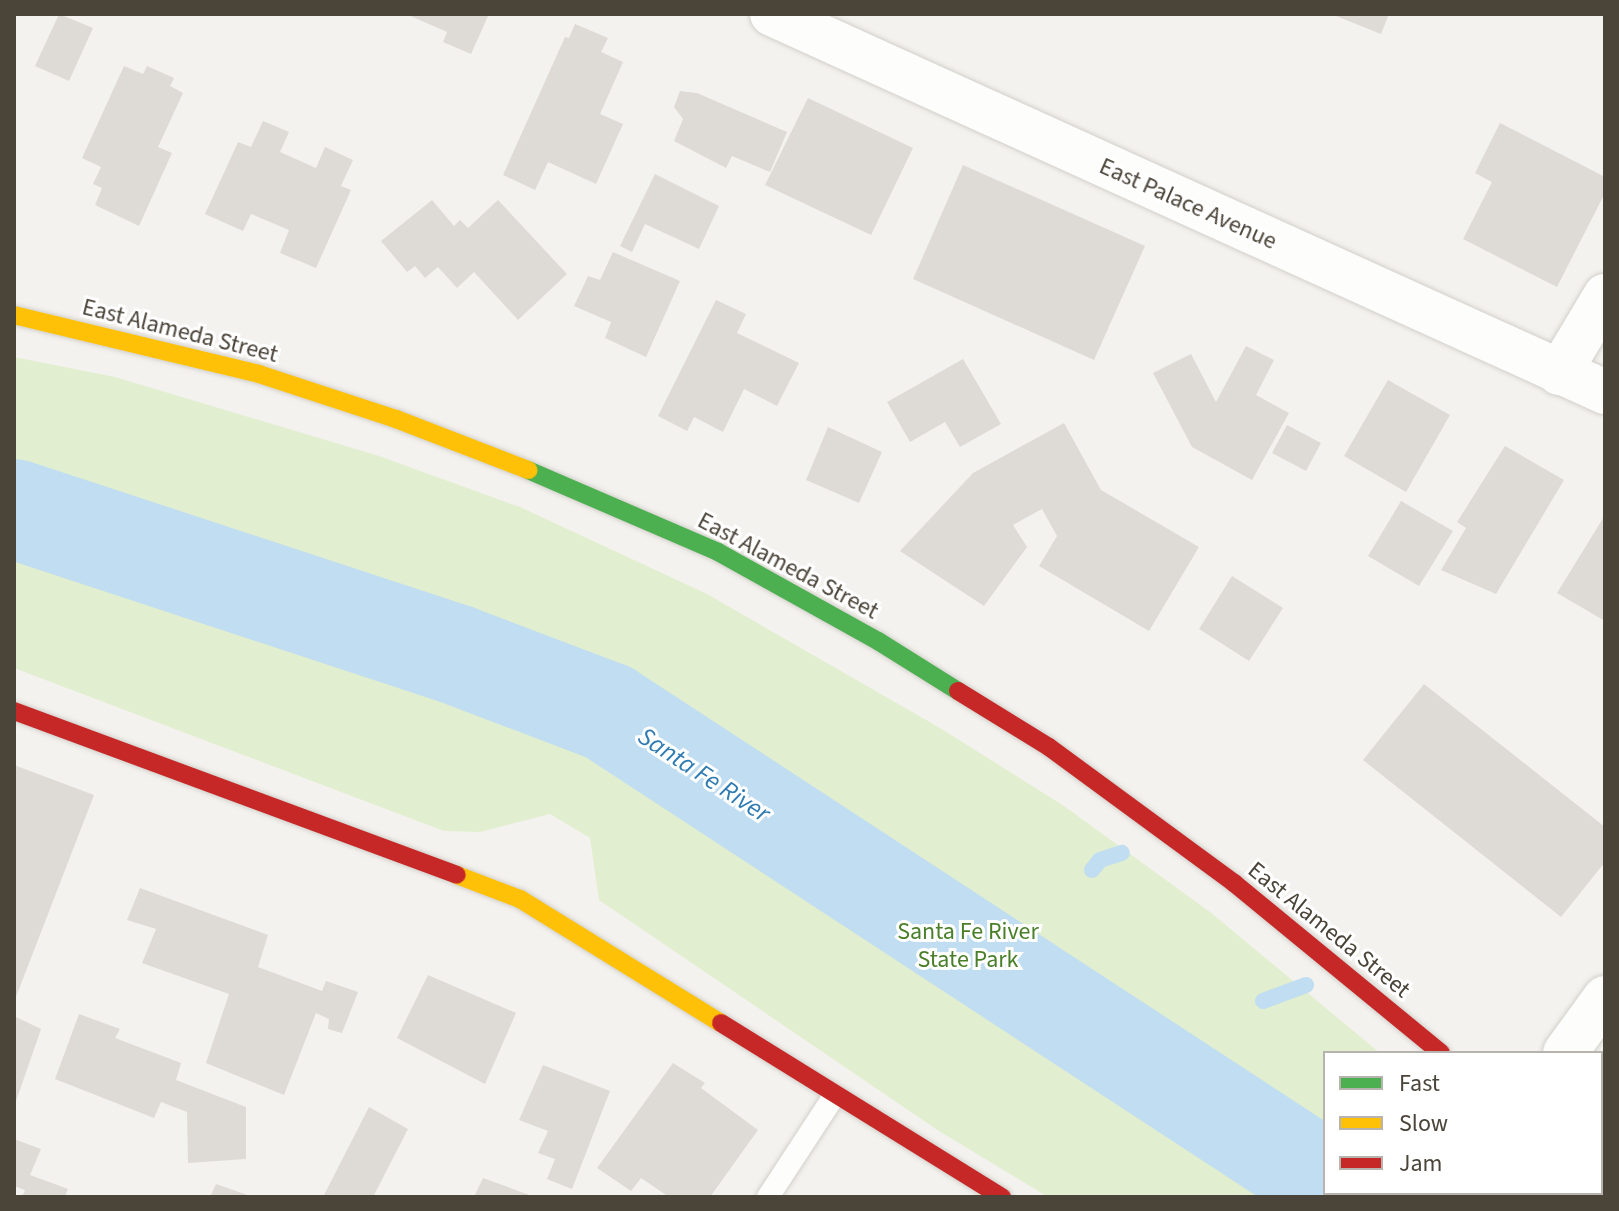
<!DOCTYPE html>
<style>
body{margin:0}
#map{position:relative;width:1619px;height:1211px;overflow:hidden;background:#f4f2ee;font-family:"Source Sans 3",sans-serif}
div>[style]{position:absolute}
.green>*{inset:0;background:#e1eecf}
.stream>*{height:16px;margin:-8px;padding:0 8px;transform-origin:8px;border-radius:8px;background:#c0ddf1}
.river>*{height:100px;margin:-50px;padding:0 50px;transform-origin:50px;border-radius:50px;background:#c0ddf1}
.building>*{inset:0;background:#dedbd6}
.roads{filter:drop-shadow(0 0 2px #d2d0cb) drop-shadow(0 0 2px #d2d0cb)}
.lane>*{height:22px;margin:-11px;padding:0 11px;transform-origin:11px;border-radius:11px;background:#fdfdfc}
.street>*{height:44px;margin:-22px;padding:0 22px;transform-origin:22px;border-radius:22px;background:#fdfdfc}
.fast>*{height:18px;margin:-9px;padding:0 9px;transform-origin:9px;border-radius:9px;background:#4caf50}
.slow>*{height:18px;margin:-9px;padding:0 9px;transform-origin:9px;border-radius:9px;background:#ffc107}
.jam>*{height:18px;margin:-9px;padding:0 9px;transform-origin:9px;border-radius:9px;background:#c62828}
span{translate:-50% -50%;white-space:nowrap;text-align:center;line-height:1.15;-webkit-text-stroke:6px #fff;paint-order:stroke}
.street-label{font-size:24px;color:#4b4439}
.park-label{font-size:24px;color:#4a7f2a}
.water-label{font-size:26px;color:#2e7ab2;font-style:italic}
.frame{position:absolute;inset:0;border:16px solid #4b4439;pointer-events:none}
.legend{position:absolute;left:1323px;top:1051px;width:280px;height:144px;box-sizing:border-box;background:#fff;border:2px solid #b7b4b0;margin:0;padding:10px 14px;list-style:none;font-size:24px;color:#4b4439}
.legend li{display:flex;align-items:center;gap:16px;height:40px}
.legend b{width:40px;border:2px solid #b7b4b0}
</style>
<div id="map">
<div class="green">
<i style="clip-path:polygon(14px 357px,115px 377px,379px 456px,520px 507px,707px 594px,940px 728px,1064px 806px,1210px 912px,1380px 1053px,1325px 1053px,1325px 1193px,1549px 1193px,1553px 1197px,1048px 1197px,939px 1131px,599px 900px,590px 838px,550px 814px,480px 832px,444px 831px,14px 668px)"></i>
</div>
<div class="stream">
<i style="left:1092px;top:870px;width:13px;rotate:-51deg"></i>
<i style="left:1100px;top:860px;width:23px;rotate:-18deg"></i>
<i style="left:1263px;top:1001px;width:46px;rotate:-20.4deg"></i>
</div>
<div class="river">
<i style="left:14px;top:509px;width:464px;rotate:18.2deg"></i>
<i style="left:455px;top:654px;width:164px;rotate:20.8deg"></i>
<i style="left:608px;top:712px;width:857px;rotate:33.19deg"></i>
</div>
<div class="building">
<i style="clip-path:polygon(59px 14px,93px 28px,69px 81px,35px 66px)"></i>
<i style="clip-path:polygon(406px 14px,489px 14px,471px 54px,443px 42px,447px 32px)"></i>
<i style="clip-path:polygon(1331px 14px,1389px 14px,1381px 34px)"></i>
<i style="clip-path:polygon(575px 24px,608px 38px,601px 52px,623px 62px,600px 114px,623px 124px,596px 184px,548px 162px,535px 190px,503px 175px,565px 37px,569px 38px)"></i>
<i style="clip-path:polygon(124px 66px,143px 74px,147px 66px,174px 78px,170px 86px,183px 93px,158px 147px,172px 153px,139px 226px,95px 205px,102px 188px,93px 184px,101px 167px,82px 158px)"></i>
<i style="clip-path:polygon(680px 91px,697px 93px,787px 132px,770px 172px,732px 156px,726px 168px,674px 141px,683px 119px,674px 107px)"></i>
<i style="clip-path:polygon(808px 98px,913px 148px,871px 235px,765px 185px)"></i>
<i style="clip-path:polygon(263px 121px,289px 132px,280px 152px,316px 168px,325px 147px,353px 160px,341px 186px,351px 190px,316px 268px,280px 253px,289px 230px,251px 214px,243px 231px,205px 214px,238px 142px,251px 147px)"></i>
<i style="clip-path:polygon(1500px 123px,1605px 177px,1605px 193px,1557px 287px,1463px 239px,1492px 182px,1475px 173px)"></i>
<i style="clip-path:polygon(963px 165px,1145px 246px,1094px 360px,913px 279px)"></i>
<i style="clip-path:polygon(655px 174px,719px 206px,699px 249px,645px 224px,632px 252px,620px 246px)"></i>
<i style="clip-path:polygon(432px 200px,454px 226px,460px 220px,468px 228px,498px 200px,567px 274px,518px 320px,474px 272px,457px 288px,438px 267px,425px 278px,415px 266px,407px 272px,381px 241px)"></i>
<i style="clip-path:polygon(613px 252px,680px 281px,646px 357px,605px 338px,611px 322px,574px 306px,588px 276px,600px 280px)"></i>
<i style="clip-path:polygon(716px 300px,746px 314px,737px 333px,799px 363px,777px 406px,744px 389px,723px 432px,694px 417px,687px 431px,658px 416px)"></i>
<i style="clip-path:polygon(1246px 346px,1274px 360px,1256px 395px,1289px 413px,1252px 480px,1192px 447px,1153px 373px,1191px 354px,1216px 402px)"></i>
<i style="clip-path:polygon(963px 359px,1001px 424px,960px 447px,945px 422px,910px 442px,887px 402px)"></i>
<i style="clip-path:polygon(1388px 380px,1450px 415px,1406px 492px,1344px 456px)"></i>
<i style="clip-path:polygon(1064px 423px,1101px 490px,1199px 547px,1149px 631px,1039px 566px,1057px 536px,1042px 509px,1013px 525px,1027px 547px,984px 606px,900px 551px,973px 473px)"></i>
<i style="clip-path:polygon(1287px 425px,1321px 443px,1306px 471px,1272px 453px)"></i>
<i style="clip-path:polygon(828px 427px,882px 452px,859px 503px,806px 480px)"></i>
<i style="clip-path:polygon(1505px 446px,1564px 480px,1496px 594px,1441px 570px,1466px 528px,1457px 522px)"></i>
<i style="clip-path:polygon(1401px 501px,1453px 531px,1419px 586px,1368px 556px)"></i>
<i style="clip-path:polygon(1605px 515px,1605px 621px,1557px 593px)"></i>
<i style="clip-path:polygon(1232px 576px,1283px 608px,1249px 661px,1199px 629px)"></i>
<i style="clip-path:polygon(1424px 684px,1605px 827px,1605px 862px,1561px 917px,1363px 760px)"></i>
<i style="clip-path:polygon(14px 765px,94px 795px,14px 1002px)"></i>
<i style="clip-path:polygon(140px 888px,268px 935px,258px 967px,322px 991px,326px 981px,358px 992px,342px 1033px,328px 1029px,329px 1019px,316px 1013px,284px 1095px,206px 1063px,229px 994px,142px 963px,156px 929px,127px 920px)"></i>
<i style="clip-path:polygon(428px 975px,516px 1013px,485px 1084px,397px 1038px)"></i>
<i style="clip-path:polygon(79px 1014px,120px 1029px,115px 1038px,181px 1063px,176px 1080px,246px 1107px,246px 1159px,188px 1163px,187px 1112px,161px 1102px,154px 1118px,55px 1079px)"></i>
<i style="clip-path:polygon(14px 1016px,41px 1029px,14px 1107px)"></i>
<i style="clip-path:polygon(673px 1063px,705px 1083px,701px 1088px,758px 1130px,710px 1197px,669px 1197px,641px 1178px,631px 1191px,597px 1168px)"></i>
<i style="clip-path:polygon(543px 1065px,610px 1091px,572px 1189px,547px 1179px,555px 1159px,538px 1153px,548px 1131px,519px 1120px)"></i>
<i style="clip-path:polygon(369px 1107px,408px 1129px,373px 1197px,323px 1197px)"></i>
<i style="clip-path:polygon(14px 1139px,41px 1149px,30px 1175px,68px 1189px,65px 1197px,22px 1197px,25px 1190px,14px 1186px)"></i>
<i style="clip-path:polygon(483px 1178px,535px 1197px,474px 1197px)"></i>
<i style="clip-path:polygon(216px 1184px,253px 1197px,210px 1197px)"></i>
</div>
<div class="roads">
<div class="lane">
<i style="left:768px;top:1197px;width:121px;rotate:-56.8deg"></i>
</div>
<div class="street">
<i style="left:772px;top:14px;width:915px;rotate:24.41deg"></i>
<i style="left:1559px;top:373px;width:90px;rotate:-59.1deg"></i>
<i style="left:1565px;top:1053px;width:68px;rotate:-54deg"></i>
</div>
<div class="fast">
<i style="left:528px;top:470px;width:207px;rotate:23.3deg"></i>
<i style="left:718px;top:552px;width:183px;rotate:29.1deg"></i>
<i style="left:878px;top:641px;width:94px;rotate:32deg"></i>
</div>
<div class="slow">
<i style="left:14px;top:315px;width:252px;rotate:13.5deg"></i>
<i style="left:259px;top:374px;width:144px;rotate:18.2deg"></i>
<i style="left:396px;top:419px;width:142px;rotate:21.1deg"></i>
<i style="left:457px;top:875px;width:67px;rotate:20.9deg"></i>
<i style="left:520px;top:899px;width:236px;rotate:31.7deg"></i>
<i style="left:1601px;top:1183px;width:5px;rotate:37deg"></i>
</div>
<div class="jam">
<i style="left:958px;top:691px;width:107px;rotate:31.6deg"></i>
<i style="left:1049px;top:747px;width:230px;rotate:36.3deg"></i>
<i style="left:1234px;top:883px;width:268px;rotate:39.4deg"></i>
<i style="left:14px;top:711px;width:472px;rotate:20.3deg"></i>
<i style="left:721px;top:1023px;width:331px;rotate:31.8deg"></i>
</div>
</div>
<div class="street-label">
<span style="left:1188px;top:204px;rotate:24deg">East Palace Avenue</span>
<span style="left:180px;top:331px;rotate:14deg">East Alameda Street</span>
<span style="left:788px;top:566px;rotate:28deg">East Alameda Street</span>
<span style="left:1329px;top:930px;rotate:39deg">East Alameda Street</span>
</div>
<div class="park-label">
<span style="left:968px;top:946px">Santa Fe River<br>State Park</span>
</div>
<div class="water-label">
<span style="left:704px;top:775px;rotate:33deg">Santa Fe River</span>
</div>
<div class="frame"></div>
<ul class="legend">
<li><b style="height:10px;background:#4caf50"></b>Fast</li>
<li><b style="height:10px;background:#ffc107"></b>Slow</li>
<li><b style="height:10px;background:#c62828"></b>Jam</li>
</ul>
</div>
